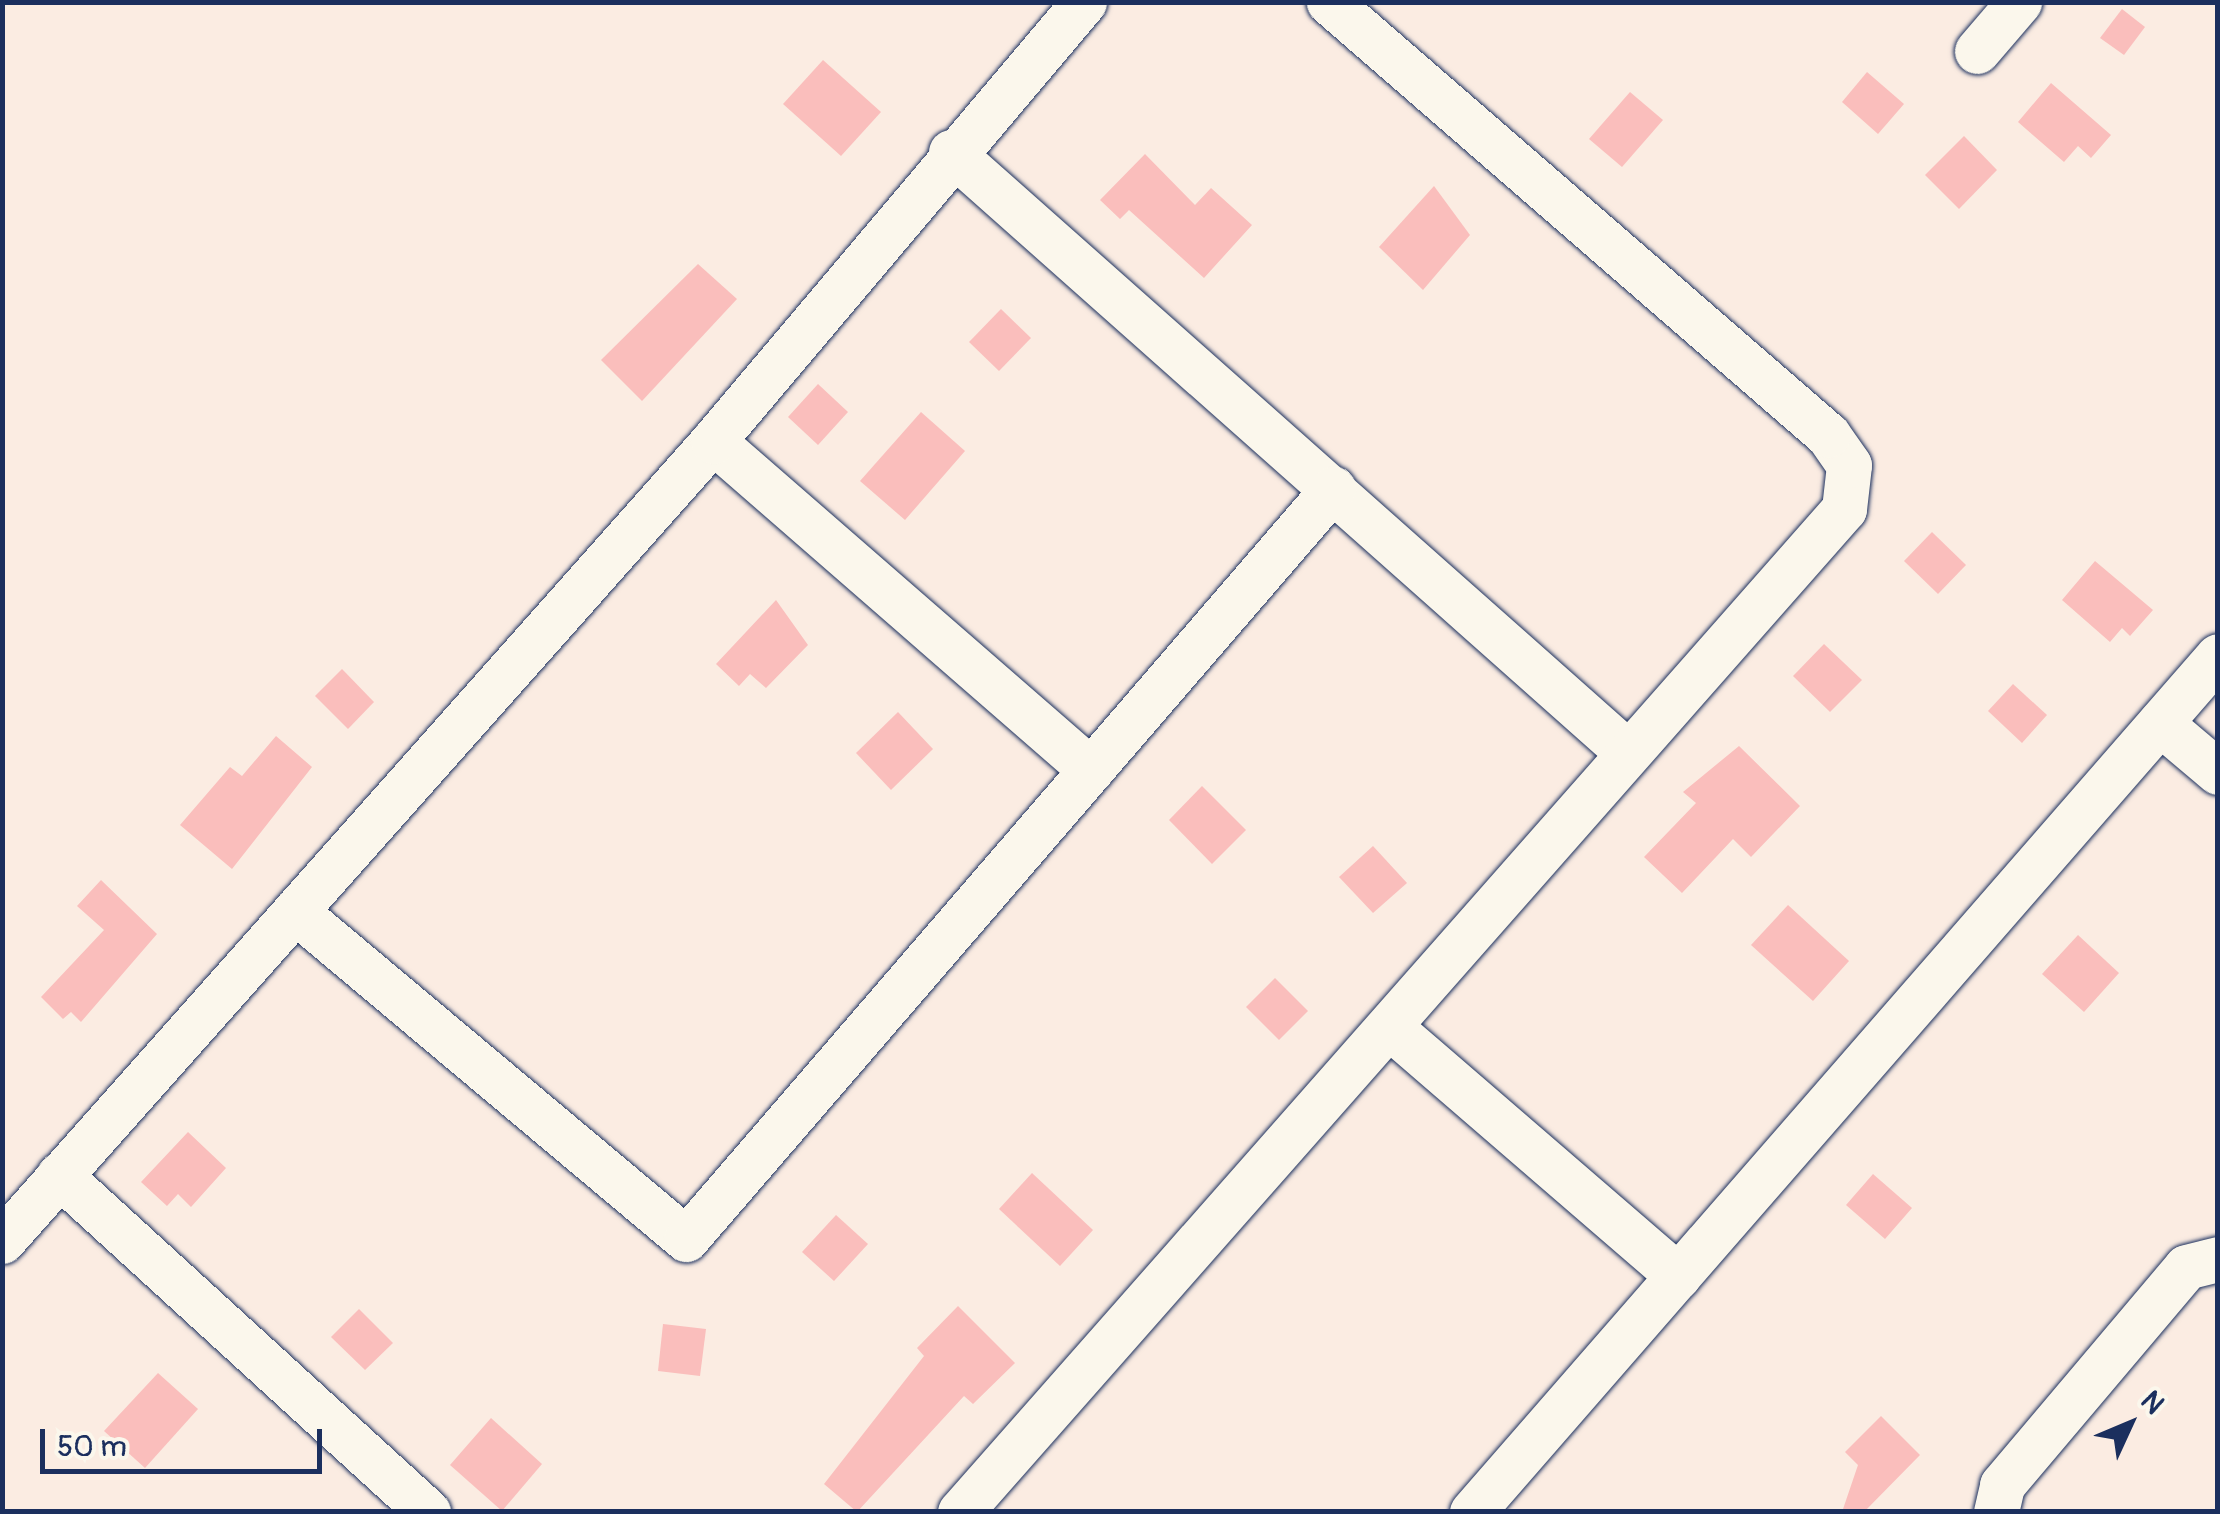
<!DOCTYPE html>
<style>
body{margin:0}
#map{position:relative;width:2220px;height:1514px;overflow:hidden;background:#fbece2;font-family:Pangolin,sans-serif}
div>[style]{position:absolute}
.building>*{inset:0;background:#fabebc}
.roads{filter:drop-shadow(0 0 2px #1b2f5e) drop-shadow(0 0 2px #1b2f5e)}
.minor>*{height:45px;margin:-22.5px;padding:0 22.5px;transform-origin:22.5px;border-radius:22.5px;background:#fbf7ec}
span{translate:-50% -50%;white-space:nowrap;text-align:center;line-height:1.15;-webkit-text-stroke:9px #fbf7ec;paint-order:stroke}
.frame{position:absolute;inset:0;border:5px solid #1b2f5e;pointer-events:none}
.north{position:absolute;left:2080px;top:1374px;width:100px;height:100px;-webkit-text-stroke:8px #fbf7ec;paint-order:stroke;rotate:46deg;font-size:28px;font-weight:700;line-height:40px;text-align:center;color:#1b2f5e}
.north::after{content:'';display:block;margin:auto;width:35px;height:45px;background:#1b2f5e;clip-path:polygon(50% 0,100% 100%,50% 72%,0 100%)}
.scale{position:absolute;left:40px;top:1429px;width:282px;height:45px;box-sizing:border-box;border:5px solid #1b2f5e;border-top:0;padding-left:12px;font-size:30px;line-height:35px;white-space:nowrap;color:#1b2f5e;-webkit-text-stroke:8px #fbf7ec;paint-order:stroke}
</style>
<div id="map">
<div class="building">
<i style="clip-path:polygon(2122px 9px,2145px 27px,2124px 55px,2100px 38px)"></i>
<i style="clip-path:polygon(823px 60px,881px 112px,841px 156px,783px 104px)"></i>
<i style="clip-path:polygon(1867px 72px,1904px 104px,1878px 134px,1842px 102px)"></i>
<i style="clip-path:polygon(2051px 83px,2111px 135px,2091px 158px,2078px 146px,2064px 162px,2018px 122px)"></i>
<i style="clip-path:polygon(1630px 92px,1663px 120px,1622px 167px,1589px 139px)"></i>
<i style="clip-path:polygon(1964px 136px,1997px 170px,1959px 209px,1925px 175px)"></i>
<i style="clip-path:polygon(1145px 154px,1195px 205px,1211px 188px,1252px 225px,1204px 278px,1129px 210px,1120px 219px,1100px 200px)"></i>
<i style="clip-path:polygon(1434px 186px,1470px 235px,1423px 290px,1379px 247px)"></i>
<i style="clip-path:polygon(698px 264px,737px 299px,642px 401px,601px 360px)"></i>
<i style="clip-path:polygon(1001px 309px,1031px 338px,999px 371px,969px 342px)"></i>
<i style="clip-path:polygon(818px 384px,848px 412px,818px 445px,788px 417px)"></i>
<i style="clip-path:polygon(921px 412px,965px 451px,905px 520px,860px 481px)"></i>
<i style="clip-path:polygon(1932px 532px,1966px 565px,1938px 594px,1904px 561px)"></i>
<i style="clip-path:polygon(2095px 561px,2153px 610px,2130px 636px,2122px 628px,2110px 642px,2062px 600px)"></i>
<i style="clip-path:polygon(776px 600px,808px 645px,766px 688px,750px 674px,739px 686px,716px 664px)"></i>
<i style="clip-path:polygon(1824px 644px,1862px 680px,1830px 712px,1793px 676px)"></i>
<i style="clip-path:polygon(342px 669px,374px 702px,348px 729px,315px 696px)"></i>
<i style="clip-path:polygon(2013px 684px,2047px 715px,2022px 743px,1988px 711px)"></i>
<i style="clip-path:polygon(898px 712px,933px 749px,891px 790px,856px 753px)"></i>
<i style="clip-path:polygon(276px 736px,312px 767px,232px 869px,180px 825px,230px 767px,242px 776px)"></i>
<i style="clip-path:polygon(1739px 746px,1800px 806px,1751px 857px,1733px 839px,1682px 893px,1644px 857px,1696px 803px,1683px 792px)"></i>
<i style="clip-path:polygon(1202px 786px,1246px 830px,1212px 864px,1169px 820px)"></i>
<i style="clip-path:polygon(1373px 846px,1407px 883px,1373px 913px,1339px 877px)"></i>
<i style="clip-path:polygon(101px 880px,157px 934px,81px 1022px,71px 1012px,63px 1019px,41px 997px,104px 930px,77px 906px)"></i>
<i style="clip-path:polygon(1788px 905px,1849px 961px,1813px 1001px,1751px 945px)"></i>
<i style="clip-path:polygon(2078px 935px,2119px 973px,2084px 1012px,2042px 974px)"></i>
<i style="clip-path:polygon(1275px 978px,1308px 1011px,1279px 1040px,1246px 1007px)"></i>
<i style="clip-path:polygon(188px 1132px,226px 1168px,191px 1207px,178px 1194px,167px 1206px,141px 1182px)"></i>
<i style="clip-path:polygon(1032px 1173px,1093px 1230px,1060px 1266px,999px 1209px)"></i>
<i style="clip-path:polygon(1873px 1174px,1912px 1208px,1885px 1239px,1846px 1205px)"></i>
<i style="clip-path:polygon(836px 1215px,868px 1244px,834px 1281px,802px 1252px)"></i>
<i style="clip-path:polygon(958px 1306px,1015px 1363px,973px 1404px,964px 1396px,857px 1512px,824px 1484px,924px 1356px,917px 1348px)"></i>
<i style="clip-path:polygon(359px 1309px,393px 1343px,365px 1370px,331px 1337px)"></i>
<i style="clip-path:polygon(663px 1324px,706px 1329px,700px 1376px,658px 1371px)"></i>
<i style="clip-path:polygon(158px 1373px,198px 1409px,145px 1468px,104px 1431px)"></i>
<i style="clip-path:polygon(1881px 1416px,1920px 1455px,1864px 1512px,1842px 1512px,1858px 1465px,1845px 1452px)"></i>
<i style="clip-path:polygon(491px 1418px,542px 1464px,502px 1511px,450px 1465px)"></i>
</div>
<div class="roads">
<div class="minor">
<i style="left:1977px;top:51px;width:65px;rotate:-49.4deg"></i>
<i style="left:951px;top:152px;width:904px;rotate:41.59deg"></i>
<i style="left:713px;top:441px;width:501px;rotate:41.04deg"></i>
<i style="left:2160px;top:723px;width:76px;rotate:40.2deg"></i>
<i style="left:295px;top:911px;width:510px;rotate:39.99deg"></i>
<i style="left:686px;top:1239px;width:991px;rotate:-49.22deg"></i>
<i style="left:1392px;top:1029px;width:378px;rotate:40.8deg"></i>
<i style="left:59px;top:1175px;width:500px;rotate:42.4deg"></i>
<i style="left:2px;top:1241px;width:1070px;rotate:-48.37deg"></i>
<i style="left:713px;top:441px;width:575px;rotate:-49.8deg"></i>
<i style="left:960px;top:1512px;width:1337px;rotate:-48.61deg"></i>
<i style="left:1844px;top:509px;width:44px;rotate:-83.5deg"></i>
<i style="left:1849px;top:465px;width:37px;rotate:-125deg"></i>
<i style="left:1828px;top:435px;width:661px;rotate:-139.05deg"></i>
<i style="left:1472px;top:1512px;width:1135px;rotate:-48.93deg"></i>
<i style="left:1996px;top:1512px;width:28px;rotate:-77deg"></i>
<i style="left:2002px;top:1485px;width:285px;rotate:-49.8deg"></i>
<i style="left:2186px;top:1267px;width:33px;rotate:-14deg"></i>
</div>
</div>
<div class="frame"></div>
<div class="north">N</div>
<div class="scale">50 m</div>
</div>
